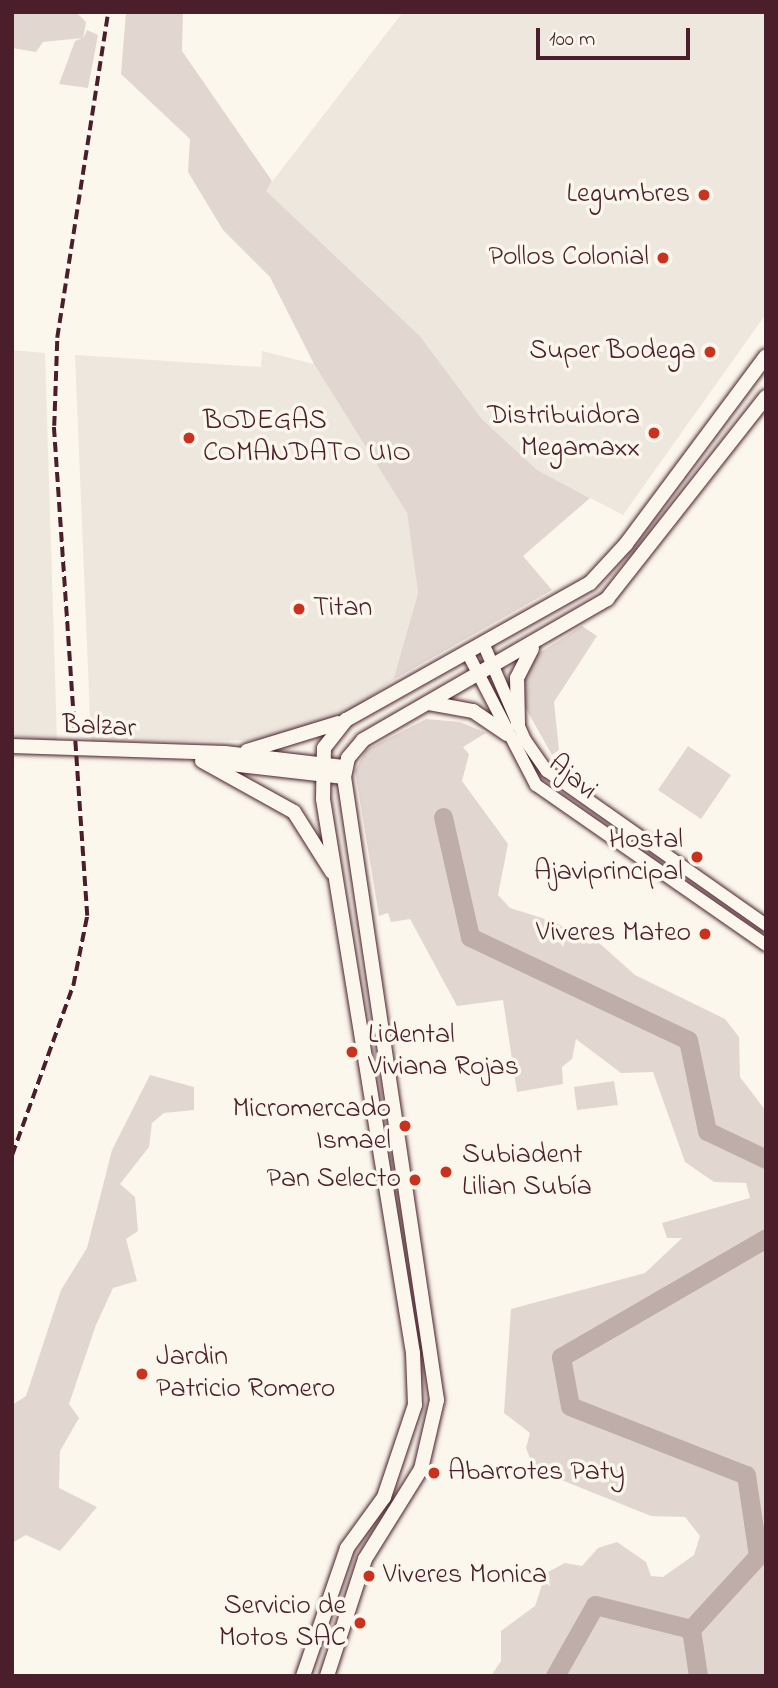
<!DOCTYPE html>
<meta charset="utf-8">
<style>
body{margin:0}
#map{position:relative;width:778px;height:1688px;overflow:hidden;background:#fbf7ec;font-family:"Indie Flower",sans-serif}
div>[style]{position:absolute}
.built>*{inset:0;background:#eee7de}
.green>*{inset:0;background:#e2d7d0}
.river>*{height:19px;margin:-9.5px;padding:0 9.5px;transform-origin:9.5px;border-radius:9.5px;background:#bfadaa}
.roads{filter:drop-shadow(0 0 2px #4a1f2b) drop-shadow(0 0 2px #4a1f2b)}
.minor>*{height:12px;margin:-6px;padding:0 6px;transform-origin:6px;border-radius:6px;background:#fbf7ec}
.major>*{height:14px;margin:-7px;padding:0 7px;transform-origin:7px;border-radius:7px;background:#fbf7ec}
.rail>*{height:3.5px;margin-top:-1.75px;transform-origin:0;background:repeating-linear-gradient(90deg,#4a1f2b 0 10px,transparent 0 15px)}
.dots>*{width:19px;height:19px;translate:-50% -50%;box-sizing:border-box;border:4px solid #fbf7ec;border-radius:50%}
span{translate:-50% -50%;white-space:nowrap;text-align:center;line-height:1.15;-webkit-text-stroke:7px #fbf7ec;paint-order:stroke}
.poi-label{font-size:28px;color:#4a1f2b}
.right{translate:-100% -50%;text-align:right}
.left{translate:0 -50%;text-align:left}
.street-label{font-size:28px;color:#4a1f2b}
.frame{position:absolute;inset:0;border:14px solid #4a1f2b;pointer-events:none}
.scale{position:absolute;left:536px;top:28px;width:154px;height:32px;box-sizing:border-box;border:4px solid #4a1f2b;border-top:0;padding-left:9px;font-size:21px;line-height:24px;white-space:nowrap;color:#4a1f2b;-webkit-text-stroke:5px #fbf7ec;paint-order:stroke}
</style>
<div id="map">
<div class="built">
<i style="clip-path:polygon(403px 12px,766px 12px,766px 314px,623px 515px,537px 470px,482px 419px,420px 336px,265px 191px)"></i>
<i style="clip-path:polygon(12px 350px,45px 353px,57px 741px,12px 736px)"></i>
<i style="clip-path:polygon(262px 351px,314px 364px,407px 513px,418px 593px,393px 680px,345px 716px,276px 740px,91px 742px,75px 355px,261px 367px)"></i>
</div>
<div class="green">
<i style="clip-path:polygon(12px 12px,76px 12px,86px 22px,83px 39px,87px 30px,98px 35px,88px 88px,59px 84px,75px 41px,82px 38px,43px 42px,36px 52px,12px 48px)"></i>
<i style="clip-path:polygon(126px 12px,183px 12px,182px 51px,272px 181px,266px 191px,420px 336px,482px 419px,537px 470px,590px 498px,523px 556px,552px 590px,393px 680px,418px 593px,407px 513px,314px 364px,270px 277px,223px 230px,188px 172px,190px 139px,121px 74px)"></i>
<i style="clip-path:polygon(582px 626px,597px 636px,554px 702px,559px 750px,552px 755px,521px 700px,524px 677px,531px 658px)"></i>
<i style="clip-path:polygon(426px 719px,460px 722px,486px 733px,463px 747px,469px 754px,462px 781px,508px 844px,498px 895px,510px 908px,555px 922px,589px 944px,598px 942px,635px 975px,725px 1019px,739px 1037px,740px 1077px,766px 1111px,766px 1676px,491px 1676px,501px 1661px,501px 1631px,535px 1606px,546px 1573px,565px 1563px,582px 1566px,598px 1548px,617px 1542px,646px 1562px,651px 1576px,663px 1577px,694px 1555px,700px 1536px,685px 1517px,651px 1516px,534px 1469px,526px 1448px,530px 1433px,504px 1413px,511px 1309px,645px 1273px,682px 1238px,667px 1238px,662px 1223px,750px 1198px,746px 1183px,714px 1182px,685px 1162px,653px 1072px,621px 1073px,576px 1039px,572px 1059px,562px 1067px,563px 1084px,517px 1092px,503px 1000px,457px 1006px,410px 919px,391px 922px,388px 913px,379px 916px,355px 771px,366px 750px)"></i>
<i style="clip-path:polygon(688px 746px,731px 775px,701px 819px,658px 790px)"></i>
<i style="clip-path:polygon(150px 1075px,194px 1087px,194px 1110px,164px 1113px,152px 1123px,149px 1147px,120px 1184px,135px 1197px,138px 1231px,126px 1239px,137px 1281px,113px 1288px,96px 1325px,69px 1404px,79px 1418px,60px 1451px,59px 1488px,97px 1507px,60px 1551px,26px 1535px,12px 1543px,12px 1405px,26px 1396px,61px 1290px,87px 1248px,112px 1150px)"></i>
<i style="clip-path:polygon(614px 1081px,618px 1105px,577px 1110px,574px 1087px)"></i>
</div>
<div class="river">
<i style="left:443px;top:817px;width:123px;rotate:77.3deg"></i>
<i style="left:470px;top:937px;width:241px;rotate:25.3deg"></i>
<i style="left:688px;top:1040px;width:93px;rotate:78.2deg"></i>
<i style="left:707px;top:1131px;width:65px;rotate:25.4deg"></i>
<i style="left:691px;top:1629px;width:99px;rotate:-47.5deg"></i>
<i style="left:758px;top:1556px;width:82px;rotate:-98.4deg"></i>
<i style="left:746px;top:1475px;width:189px;rotate:-158.6deg"></i>
<i style="left:570px;top:1406px;width:50px;rotate:-100.4deg"></i>
<i style="left:561px;top:1357px;width:237px;rotate:-30.1deg"></i>
<i style="left:691px;top:1629px;width:48px;rotate:81.5deg"></i>
<i style="left:555px;top:1676px;width:81px;rotate:-60.6deg"></i>
<i style="left:595px;top:1605px;width:99px;rotate:14deg"></i>
</div>
<div class="roads">
<div class="minor">
<i style="left:483px;top:643px;width:106px;rotate:66.6deg"></i>
<i style="left:525px;top:740px;width:38px;rotate:55deg"></i>
<i style="left:547px;top:771px;width:268px;rotate:35.1deg"></i>
<i style="left:467px;top:652px;width:150px;rotate:62.6deg"></i>
<i style="left:536px;top:785px;width:280px;rotate:34.8deg"></i>
</div>
<div class="major">
<i style="left:429px;top:703px;width:45px;rotate:10.3deg"></i>
<i style="left:473px;top:711px;width:41px;rotate:34.1deg"></i>
<i style="left:518px;top:724px;width:46px;rotate:-91.2deg"></i>
<i style="left:517px;top:678px;width:33px;rotate:-63deg"></i>
<i style="left:12px;top:746px;width:213px;rotate:1.9deg"></i>
<i style="left:225px;top:753px;width:121px;rotate:6.7deg"></i>
<i style="left:247px;top:751px;width:95px;rotate:-17.1deg"></i>
<i style="left:202px;top:761px;width:105px;rotate:29deg"></i>
<i style="left:294px;top:812px;width:71px;rotate:57.7deg"></i>
<i style="left:213px;top:762px;width:132px;rotate:6.5deg"></i>
<i style="left:303px;top:1676px;width:135px;rotate:-71deg"></i>
<i style="left:347px;top:1548px;width:63px;rotate:-54deg"></i>
<i style="left:384px;top:1497px;width:97px;rotate:-71.4deg"></i>
<i style="left:415px;top:1405px;width:52px;rotate:-92.2deg"></i>
<i style="left:413px;top:1353px;width:561px;rotate:-99.23deg"></i>
<i style="left:323px;top:799px;width:51px;rotate:-88.9deg"></i>
<i style="left:324px;top:748px;width:36px;rotate:-52deg"></i>
<i style="left:346px;top:720px;width:280px;rotate:-29.3deg"></i>
<i style="left:590px;top:583px;width:53px;rotate:-47.3deg"></i>
<i style="left:626px;top:544px;width:234px;rotate:-53.3deg"></i>
<i style="left:327px;top:1676px;width:123px;rotate:-72deg"></i>
<i style="left:365px;top:1559px;width:106px;rotate:-58.1deg"></i>
<i style="left:421px;top:1469px;width:71px;rotate:-76.9deg"></i>
<i style="left:437px;top:1400px;width:630px;rotate:-98.49deg"></i>
<i style="left:344px;top:777px;width:19px;rotate:-78deg"></i>
<i style="left:348px;top:758px;width:23px;rotate:-50deg"></i>
<i style="left:363px;top:740px;width:282px;rotate:-30deg"></i>
<i style="left:607px;top:599px;width:257px;rotate:-51.8deg"></i>
</div>
</div>
<div class="rail">
<i style="left:12px;top:1155px;width:180px;rotate:-70.2deg"></i>
<i style="left:73px;top:986px;width:71px;rotate:-78.7deg"></i>
<i style="left:87px;top:916px;width:491px;rotate:-93.9deg"></i>
<i style="left:54px;top:426px;width:88px;rotate:-88deg"></i>
<i style="left:57px;top:338px;width:330px;rotate:-81.1deg"></i>
</div>
<div class="dots">
<i style="left:704px;top:195px;background:#c8321e"></i>
<i style="left:663px;top:258px;background:#c8321e"></i>
<i style="left:710px;top:352px;background:#c8321e"></i>
<i style="left:654px;top:433px;background:#c8321e"></i>
<i style="left:189px;top:438px;background:#c8321e"></i>
<i style="left:299px;top:609px;background:#c8321e"></i>
<i style="left:697px;top:857px;background:#c8321e"></i>
<i style="left:705px;top:934px;background:#c8321e"></i>
<i style="left:352px;top:1052px;background:#c8321e"></i>
<i style="left:405px;top:1126px;background:#c8321e"></i>
<i style="left:446px;top:1172px;background:#c8321e"></i>
<i style="left:415px;top:1180px;background:#c8321e"></i>
<i style="left:142px;top:1374px;background:#c8321e"></i>
<i style="left:434px;top:1473px;background:#c8321e"></i>
<i style="left:369px;top:1576px;background:#c8321e"></i>
<i style="left:360px;top:1623px;background:#c8321e"></i>
</div>
<div class="poi-label">
<span class="right" style="left:690px;top:195px">Legumbres</span>
<span class="right" style="left:649px;top:258px">Pollos Colonial</span>
<span class="right" style="left:696px;top:352px">Super Bodega</span>
<span class="right" style="left:640px;top:433px">Distribuidora<br>Megamaxx</span>
<span class="left" style="left:203px;top:438px">BODEGAS<br>COMANDATO UIO</span>
<span class="left" style="left:313px;top:609px">Titan</span>
<span class="right" style="left:683px;top:857px">Hostal<br>Ajaviprincipal</span>
<span class="right" style="left:691px;top:934px">Viveres Mateo</span>
<span class="left" style="left:368px;top:1052px">Lidental<br>Viviana Rojas</span>
<span class="right" style="left:391px;top:1126px">Micromercado<br>Ismael</span>
<span class="left" style="left:462px;top:1172px">Subiadent<br>Lilian Subía</span>
<span class="right" style="left:401px;top:1180px">Pan Selecto</span>
<span class="left" style="left:156px;top:1374px">Jardin<br>Patricio Romero</span>
<span class="left" style="left:448px;top:1473px">Abarrotes Paty</span>
<span class="left" style="left:383px;top:1576px">Viveres Monica</span>
<span class="right" style="left:346px;top:1623px">Servicio de<br>Motos SAC</span>
</div>
<div class="street-label">
<span style="left:99px;top:728px;rotate:3deg">Balzar</span>
<span style="left:572px;top:778px;rotate:40deg">Ajavi</span>
</div>
<div class="frame"></div>
<div class="scale">100 m</div>
</div>
